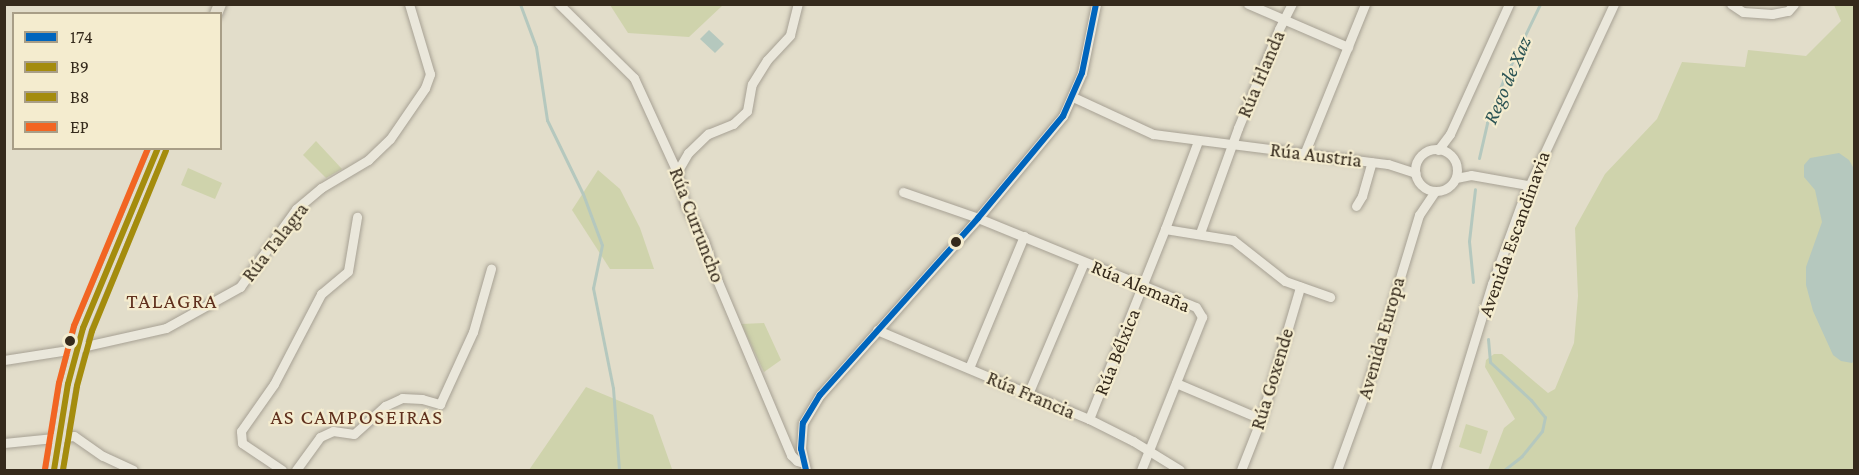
<!DOCTYPE html>
<meta charset="utf-8">
<style>
body{margin:0}
#map{position:relative;width:1859px;height:475px;overflow:hidden;background:#e2ddca;font-family:"Crimson Pro",serif}
div>[style]{position:absolute}
.green>*{inset:0;background:#cfd3ac}
.water>*{inset:0;background:#b5c8be}
.stream>*{height:3px;margin:-1.5px;padding:0 1.5px;transform-origin:1.5px;border-radius:1.5px;background:#b5c8be}
.roads{filter:drop-shadow(0 0 2px #a7a194) drop-shadow(0 0 2px #a7a194)}
.minor>*{height:9px;margin:-4.5px;padding:0 4.5px;transform-origin:4.5px;border-radius:4.5px;background:#eae7db}
.minor>.ring{margin:-4.5px;padding:0;box-sizing:content-box;background:none;border:9px solid #eae7db;border-radius:50%}
.major>*{height:12px;margin:-6px;padding:0 6px;transform-origin:6px;border-radius:6px;background:#e2ddcd}
.bus-1>*{height:6px;margin:-3px;padding:0 3px;transform-origin:3px;border-radius:3px;background:#0065bd}
.bus-2>*{height:6px;margin:-3px;padding:0 3px;transform-origin:3px;border-radius:3px;background:#a48c0d}
.bus-3>*{height:6px;margin:-3px;padding:0 3px;transform-origin:3px;border-radius:3px;background:#a48c0d}
.bus-4>*{height:6px;margin:-3px;padding:0 3px;transform-origin:3px;border-radius:3px;background:#f26522}
.dots>*{width:16px;height:16px;translate:-50% -50%;box-sizing:border-box;border:3px solid #f4eccf;border-radius:50%}
span{translate:-50% -50%;white-space:nowrap;text-align:center;line-height:1.15;-webkit-text-stroke:4.5px #f4eccf;paint-order:stroke}
.street-label{font-size:20px;color:#352a1c}
.water-label{font-size:21px;color:#2c5454;font-style:italic}
.neighbourhood-label{font-size:21px;color:#60301d;letter-spacing:1.5px}
.frame{position:absolute;inset:0;border:6px solid #352a1c;pointer-events:none}
.legend{position:absolute;left:12px;top:12px;width:210px;height:138px;box-sizing:border-box;background:#f4eccf;border:2px solid #a89e87;margin:0;padding:8px 10px;list-style:none;font-size:18px;color:#352a1c}
.legend li{display:flex;align-items:center;gap:12px;height:30px}
.legend b{width:30px;border:2px solid #a89e87}
</style>
<div id="map">
<div class="green">
<i style="clip-path:polygon(610px 5px,723px 5px,689px 37px,628px 33px)"></i>
<i style="clip-path:polygon(1834px 5px,1854px 5px,1854px 470px,1488px 470px,1504px 428px,1515px 419px,1485px 367px,1486px 360px,1494px 354px,1502px 354px,1548px 393px,1555px 389px,1574px 343px,1578px 296px,1575px 228px,1605px 174px,1657px 119px,1682px 62px,1745px 67px,1748px 50px,1806px 56px,1841px 21px)"></i>
<i style="clip-path:polygon(316px 141px,342px 169px,326px 178px,303px 155px)"></i>
<i style="clip-path:polygon(188px 168px,222px 183px,215px 199px,181px 185px)"></i>
<i style="clip-path:polygon(598px 170px,620px 189px,640px 228px,654px 269px,610px 269px,572px 210px)"></i>
<i style="clip-path:polygon(764px 323px,781px 360px,764px 372px,741px 324px)"></i>
<i style="clip-path:polygon(586px 387px,653px 415px,672px 469px,675px 470px,529px 470px)"></i>
<i style="clip-path:polygon(1466px 424px,1488px 431px,1481px 454px,1459px 447px)"></i>
</div>
<div class="water">
<i style="clip-path:polygon(709px 30px,724px 44px,715px 53px,700px 39px)"></i>
<i style="clip-path:polygon(1839px 153px,1849px 160px,1854px 169px,1854px 361px,1852px 363px,1841px 361px,1833px 355px,1813px 311px,1806px 285px,1806px 267px,1822px 222px,1815px 190px,1804px 177px,1804px 165px,1810px 158px)"></i>
</div>
<div class="stream">
<i style="left:520px;top:4px;width:46px;rotate:69.6deg"></i>
<i style="left:536px;top:47px;width:74px;rotate:81.4deg"></i>
<i style="left:547px;top:120px;width:82px;rotate:64.1deg"></i>
<i style="left:583px;top:194px;width:54px;rotate:69.6deg"></i>
<i style="left:602px;top:245px;width:44px;rotate:101.8deg"></i>
<i style="left:593px;top:288px;width:102px;rotate:78.7deg"></i>
<i style="left:613px;top:388px;width:82px;rotate:85.8deg"></i>
<i style="left:1479px;top:158px;width:37px;rotate:-77deg"></i>
<i style="left:1487px;top:122px;width:44px;rotate:-68.7deg"></i>
<i style="left:1503px;top:81px;width:85px;rotate:-64.3deg"></i>
<i style="left:1473px;top:282px;width:41px;rotate:-95.6deg"></i>
<i style="left:1469px;top:241px;width:52px;rotate:-83.4deg"></i>
<i style="left:1488px;top:339px;width:23px;rotate:85deg"></i>
<i style="left:1490px;top:362px;width:56px;rotate:42.8deg"></i>
<i style="left:1531px;top:400px;width:22px;rotate:51deg"></i>
<i style="left:1545px;top:417px;width:14px;rotate:102deg"></i>
<i style="left:1542px;top:431px;width:32px;rotate:129deg"></i>
<i style="left:1522px;top:456px;width:23px;rotate:142deg"></i>
</div>
<div class="roads">
<div class="minor">
<i style="left:559px;top:4px;width:105px;rotate:44.6deg"></i>
<i style="left:634px;top:78px;width:103px;rotate:65.4deg"></i>
<i style="left:677px;top:172px;width:33px;rotate:76deg"></i>
<i style="left:685px;top:204px;width:42px;rotate:62.8deg"></i>
<i style="left:704px;top:241px;width:43px;rotate:71.1deg"></i>
<i style="left:718px;top:282px;width:188px;rotate:67.1deg"></i>
<i style="left:791px;top:455px;width:8px;rotate:45deg"></i>
<i style="left:797px;top:461px;width:7px;rotate:16deg"></i>
<i style="left:1248px;top:4px;width:109px;rotate:23.3deg"></i>
<i style="left:1731px;top:4px;width:14px;rotate:34deg"></i>
<i style="left:1743px;top:12px;width:29px;rotate:4deg"></i>
<i style="left:1772px;top:14px;width:16px;rotate:-11deg"></i>
<i style="left:1788px;top:11px;width:9px;rotate:-49deg"></i>
<i style="left:1073px;top:97px;width:88px;rotate:24.8deg"></i>
<i style="left:1153px;top:134px;width:237px;rotate:7.3deg"></i>
<i style="left:1388px;top:164px;width:29px;rotate:18deg"></i>
<i style="left:1198px;top:141px;width:94px;rotate:110.6deg"></i>
<i style="left:1165px;top:229px;width:69px;rotate:9.2deg"></i>
<i style="left:1233px;top:240px;width:66px;rotate:38.3deg"></i>
<i style="left:1285px;top:281px;width:48px;rotate:19.6deg"></i>
<i class="ring" style="left:1415px;top:149px;width:33px;height:33px"></i>
<i style="left:1438px;top:150px;width:20px;rotate:-53deg"></i>
<i style="left:1450px;top:134px;width:143px;rotate:-65.6deg"></i>
<i style="left:1305px;top:152px;width:160px;rotate:-67.9deg"></i>
<i style="left:677px;top:172px;width:22px;rotate:-60deg"></i>
<i style="left:688px;top:153px;width:28px;rotate:-44deg"></i>
<i style="left:708px;top:134px;width:27px;rotate:-22deg"></i>
<i style="left:733px;top:124px;width:19px;rotate:-43deg"></i>
<i style="left:747px;top:111px;width:27px;rotate:-80deg"></i>
<i style="left:752px;top:84px;width:28px;rotate:-58deg"></i>
<i style="left:767px;top:60px;width:34px;rotate:-47deg"></i>
<i style="left:790px;top:35px;width:32px;rotate:-76deg"></i>
<i style="left:1456px;top:178px;width:15px;rotate:-11deg"></i>
<i style="left:1471px;top:175px;width:58px;rotate:10deg"></i>
<i style="left:903px;top:192px;width:79px;rotate:19.1deg"></i>
<i style="left:978px;top:218px;width:235px;rotate:22.2deg"></i>
<i style="left:1196px;top:307px;width:12px;rotate:59deg"></i>
<i style="left:1202px;top:317px;width:165px;rotate:111.7deg"></i>
<i style="left:1356px;top:206px;width:12px;rotate:-59deg"></i>
<i style="left:1362px;top:196px;width:35px;rotate:-74deg"></i>
<i style="left:1200px;top:233px;width:112px;rotate:-70.1deg"></i>
<i style="left:1238px;top:128px;width:107px;rotate:-67.5deg"></i>
<i style="left:1279px;top:29px;width:28px;rotate:-63deg"></i>
<i style="left:877px;top:330px;width:230px;rotate:22.8deg"></i>
<i style="left:1089px;top:419px;width:49px;rotate:26.6deg"></i>
<i style="left:1133px;top:441px;width:55px;rotate:31.7deg"></i>
<i style="left:4px;top:360px;width:65px;rotate:-8.9deg"></i>
<i style="left:68px;top:350px;width:100px;rotate:-12.7deg"></i>
<i style="left:166px;top:328px;width:85px;rotate:-29deg"></i>
<i style="left:240px;top:287px;width:96px;rotate:-54.3deg"></i>
<i style="left:296px;top:209px;width:33px;rotate:-40deg"></i>
<i style="left:321px;top:188px;width:55px;rotate:-30.8deg"></i>
<i style="left:368px;top:160px;width:30px;rotate:-44deg"></i>
<i style="left:390px;top:139px;width:62px;rotate:-55.5deg"></i>
<i style="left:425px;top:88px;width:15px;rotate:-70deg"></i>
<i style="left:430px;top:74px;width:73px;rotate:-106.7deg"></i>
<i style="left:969px;top:368px;width:143px;rotate:-67.4deg"></i>
<i style="left:1176px;top:383px;width:92px;rotate:23deg"></i>
<i style="left:1028px;top:394px;width:143px;rotate:-67deg"></i>
<i style="left:1089px;top:419px;width:205px;rotate:-68.2deg"></i>
<i style="left:4px;top:443px;width:70px;rotate:-5.7deg"></i>
<i style="left:74px;top:436px;width:35px;rotate:35deg"></i>
<i style="left:103px;top:456px;width:33px;rotate:25deg"></i>
<i style="left:282px;top:470px;width:48px;rotate:-146deg"></i>
<i style="left:242px;top:443px;width:12px;rotate:-95deg"></i>
<i style="left:241px;top:431px;width:57px;rotate:-54.9deg"></i>
<i style="left:274px;top:384px;width:102px;rotate:-62.4deg"></i>
<i style="left:321px;top:294px;width:35px;rotate:-40deg"></i>
<i style="left:348px;top:271px;width:55px;rotate:-80.5deg"></i>
<i style="left:296px;top:470px;width:41px;rotate:-54deg"></i>
<i style="left:320px;top:437px;width:14px;rotate:-25deg"></i>
<i style="left:333px;top:431px;width:21px;rotate:8deg"></i>
<i style="left:354px;top:434px;width:42px;rotate:-42.1deg"></i>
<i style="left:385px;top:406px;width:19px;rotate:-25deg"></i>
<i style="left:402px;top:398px;width:20px;rotate:3deg"></i>
<i style="left:422px;top:399px;width:19px;rotate:16deg"></i>
<i style="left:440px;top:404px;width:79px;rotate:-65.4deg"></i>
<i style="left:473px;top:332px;width:66px;rotate:-74.1deg"></i>
<i style="left:806px;top:470px;width:22px;rotate:-103deg"></i>
<i style="left:801px;top:449px;width:26px;rotate:-86deg"></i>
<i style="left:803px;top:423px;width:33px;rotate:-59deg"></i>
<i style="left:820px;top:395px;width:237px;rotate:-48.2deg"></i>
<i style="left:978px;top:218px;width:133px;rotate:-50.2deg"></i>
<i style="left:1063px;top:116px;width:47px;rotate:-66.2deg"></i>
<i style="left:1082px;top:73px;width:70px;rotate:-78.5deg"></i>
<i style="left:1241px;top:470px;width:55px;rotate:-68.6deg"></i>
<i style="left:1261px;top:419px;width:138px;rotate:-73.5deg"></i>
<i style="left:1337px;top:470px;width:88px;rotate:-70.1deg"></i>
<i style="left:1367px;top:387px;width:180px;rotate:-73.2deg"></i>
<i style="left:1419px;top:215px;width:29px;rotate:-56deg"></i>
<i style="left:1435px;top:470px;width:195px;rotate:-73deg"></i>
<i style="left:1492px;top:284px;width:90px;rotate:-70deg"></i>
<i style="left:1523px;top:199px;width:215px;rotate:-65deg"></i>
</div>
<div class="major">
<i style="left:216px;top:14px;width:11px;rotate:-68deg"></i>
<i style="left:54px;top:470px;width:87px;rotate:-80.8deg"></i>
<i style="left:68px;top:384px;width:58px;rotate:-75deg"></i>
<i style="left:83px;top:328px;width:195px;rotate:-67.4deg"></i>
</div>
</div>
<div class="bus-1">
<i style="left:806px;top:470px;width:22px;rotate:-103deg"></i>
<i style="left:801px;top:449px;width:26px;rotate:-86deg"></i>
<i style="left:803px;top:423px;width:33px;rotate:-59deg"></i>
<i style="left:820px;top:395px;width:237px;rotate:-48.2deg"></i>
<i style="left:978px;top:218px;width:133px;rotate:-50.2deg"></i>
<i style="left:1063px;top:116px;width:47px;rotate:-66.2deg"></i>
<i style="left:1082px;top:73px;width:70px;rotate:-78.5deg"></i>
</div>
<div class="bus-2">
<i style="left:54px;top:470px;width:87px;rotate:-80.8deg"></i>
<i style="left:68px;top:384px;width:58px;rotate:-75deg"></i>
<i style="left:83px;top:328px;width:195px;rotate:-67.4deg"></i>
</div>
<div class="bus-3">
<i style="left:63px;top:470px;width:85px;rotate:-80.5deg"></i>
<i style="left:77px;top:386px;width:57px;rotate:-74.7deg"></i>
<i style="left:92px;top:331px;width:195px;rotate:-67.7deg"></i>
</div>
<div class="bus-4">
<i style="left:45px;top:469px;width:87px;rotate:-80.8deg"></i>
<i style="left:59px;top:383px;width:59px;rotate:-75.3deg"></i>
<i style="left:74px;top:326px;width:193px;rotate:-67.4deg"></i>
</div>
<div class="dots">
<i style="left:956px;top:242px;background:#352a1c"></i>
<i style="left:70px;top:341px;background:#352a1c"></i>
</div>
<div class="street-label">
<span style="left:1261px;top:74px;rotate:-67deg">Rúa Irlanda</span>
<span style="left:1316px;top:155px;rotate:7deg">Rúa Austria</span>
<span style="left:697px;top:225px;rotate:69deg">Rúa Curruncho</span>
<span style="left:1514px;top:234px;rotate:-70deg">Avenida Escandinavia</span>
<span style="left:275px;top:242px;rotate:-52deg">Rúa Talagra</span>
<span style="left:1141px;top:286px;rotate:23deg">Rúa Alemaña</span>
<span style="left:1381px;top:338px;rotate:-74deg">Avenida Europa</span>
<span style="left:1117px;top:352px;rotate:-68deg">Rúa Bélxica</span>
<span style="left:1272px;top:379px;rotate:-73deg">Rúa Goxende</span>
<span style="left:1031px;top:395px;rotate:23deg">Rúa Francia</span>
</div>
<div class="water-label">
<span style="left:1507px;top:80px;rotate:-67deg">Rego de Xaz</span>
</div>
<div class="neighbourhood-label">
<span style="left:172px;top:301px">TALAGRA</span>
<span style="left:357px;top:417px">AS CAMPOSEIRAS</span>
</div>
<div class="frame"></div>
<ul class="legend">
<li><b style="height:8px;background:#0065bd"></b>174</li>
<li><b style="height:8px;background:#a48c0d"></b>B9</li>
<li><b style="height:8px;background:#a48c0d"></b>B8</li>
<li><b style="height:8px;background:#f26522"></b>EP</li>
</ul>
</div>
